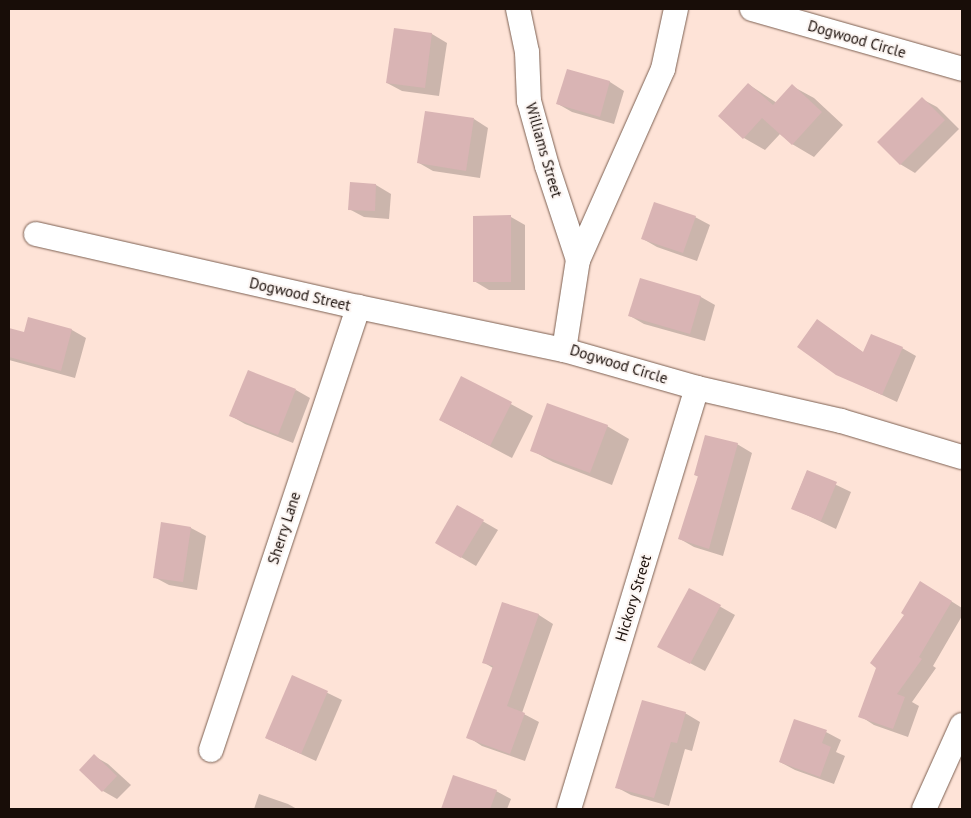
<!DOCTYPE html>
<style>
body{margin:0}
#map{position:relative;width:971px;height:818px;overflow:hidden;background:#fee3d7;font-family:"PT Sans",sans-serif}
div>[style]{position:absolute}
.shadow>*{inset:0;background:#0003}
.building>*{inset:0;background:#d9b4b4}
.roads{filter:drop-shadow(0 0 1px #7c6052) drop-shadow(0 0 1px #7c6052)}
.street>*{height:24px;margin:-12px;padding:0 12px;transform-origin:12px;border-radius:12px;background:#fff}
span{translate:-50% -50%;white-space:nowrap;text-align:center;line-height:1.15;-webkit-text-stroke:4px #fcf5f2;paint-order:stroke}
.street-label{font-size:15px;color:#180d08}
.frame{position:absolute;inset:0;border:10px solid #180d08;pointer-events:none}
</style>
<div id="map">
<div class="shadow">
<i style="clip-path:polygon(395px 29px,432px 34px,447px 43px,439px 96px,402px 91px,387px 83px)"></i>
<i style="clip-path:polygon(568px 70px,610px 82px,624px 91px,614px 124px,572px 112px,558px 104px)"></i>
<i style="clip-path:polygon(748px 84px,777px 103px,792px 86px,814px 98px,843px 125px,814px 157px,792px 144px,780px 134px,765px 150px,744px 138px)"></i>
<i style="clip-path:polygon(922px 99px,937px 107px,959px 129px,915px 173px,900px 164px)"></i>
<i style="clip-path:polygon(474px 119px,488px 128px,480px 178px,433px 171px,419px 163px)"></i>
<i style="clip-path:polygon(351px 184px,376px 185px,391px 194px,389px 219px,364px 217px,349px 209px)"></i>
<i style="clip-path:polygon(511px 217px,525px 225px,525px 290px,489px 290px,474px 281px)"></i>
<i style="clip-path:polygon(695px 217px,710px 225px,697px 261px,657px 247px,643px 239px)"></i>
<i style="clip-path:polygon(641px 280px,701px 297px,715px 305px,705px 341px,644px 324px,630px 316px)"></i>
<i style="clip-path:polygon(818px 321px,864px 353px,902px 348px,916px 356px,897px 402px,837px 374px)"></i>
<i style="clip-path:polygon(9px 329px,25px 333px,72px 330px,86px 338px,75px 378px,9px 360px)"></i>
<i style="clip-path:polygon(462px 378px,533px 416px,512px 458px,440px 420px)"></i>
<i style="clip-path:polygon(296px 390px,310px 398px,293px 443px,245px 424px,231px 416px)"></i>
<i style="clip-path:polygon(607px 426px,629px 439px,612px 485px,553px 462px,531px 450px)"></i>
<i style="clip-path:polygon(737px 444px,752px 453px,723px 556px,694px 547px,680px 539px,699px 477px,695px 475px)"></i>
<i style="clip-path:polygon(807px 471px,851px 492px,836px 529px,792px 508px)"></i>
<i style="clip-path:polygon(458px 507px,498px 530px,476px 566px,437px 543px)"></i>
<i style="clip-path:polygon(162px 524px,191px 528px,206px 536px,197px 590px,169px 585px,154px 577px)"></i>
<i style="clip-path:polygon(689px 589px,735px 615px,705px 671px,673px 654px)"></i>
<i style="clip-path:polygon(935px 591px,962px 608px,962px 616px,933px 666px,936px 668px,912px 702px,919px 706px,908px 737px,874px 725px,860px 716px,906px 615px)"></i>
<i style="clip-path:polygon(503px 603px,539px 615px,553px 624px,522px 713px,539px 722px,525px 761px,482px 746px,468px 737px,493px 668px,483px 662px)"></i>
<i style="clip-path:polygon(293px 676px,342px 700px,316px 761px,266px 738px)"></i>
<i style="clip-path:polygon(685px 713px,700px 722px,692px 751px,685px 749px,669px 806px,631px 795px,616px 787px)"></i>
<i style="clip-path:polygon(826px 732px,841px 740px,836px 752px,845px 756px,834px 784px,795px 770px,780px 762px)"></i>
<i style="clip-path:polygon(94px 756px,108px 764px,131px 785px,117px 799px,103px 791px)"></i>
<i style="clip-path:polygon(496px 791px,511px 799px,507px 809px,450px 809px,444px 805px)"></i>
<i style="clip-path:polygon(259px 794px,288px 804px,297px 809px,254px 809px)"></i>
</div>
<div class="building">
<i style="clip-path:polygon(394px 28px,432px 33px,425px 88px,386px 83px)"></i>
<i style="clip-path:polygon(567px 69px,610px 81px,600px 117px,556px 104px)"></i>
<i style="clip-path:polygon(748px 83px,773px 105px,792px 84px,822px 112px,792px 145px,762px 118px,743px 139px,718px 116px)"></i>
<i style="clip-path:polygon(922px 97px,945px 120px,900px 165px,877px 142px)"></i>
<i style="clip-path:polygon(425px 111px,474px 118px,466px 171px,417px 163px)"></i>
<i style="clip-path:polygon(350px 182px,376px 184px,375px 211px,348px 210px)"></i>
<i style="clip-path:polygon(654px 202px,696px 216px,683px 253px,641px 239px)"></i>
<i style="clip-path:polygon(511px 215px,511px 282px,473px 282px,473px 216px)"></i>
<i style="clip-path:polygon(640px 278px,701px 296px,690px 334px,628px 316px)"></i>
<i style="clip-path:polygon(28px 317px,72px 329px,61px 371px,9px 357px,9px 328px,24px 332px)"></i>
<i style="clip-path:polygon(817px 319px,863px 352px,871px 334px,903px 347px,882px 395px,836px 375px,797px 347px)"></i>
<i style="clip-path:polygon(248px 370px,296px 389px,278px 435px,229px 416px)"></i>
<i style="clip-path:polygon(461px 376px,512px 402px,490px 446px,439px 420px)"></i>
<i style="clip-path:polygon(547px 403px,608px 425px,590px 473px,530px 451px)"></i>
<i style="clip-path:polygon(705px 435px,738px 443px,709px 549px,678px 539px,698px 476px,694px 475px)"></i>
<i style="clip-path:polygon(807px 470px,837px 482px,821px 521px,791px 509px)"></i>
<i style="clip-path:polygon(457px 505px,484px 520px,461px 558px,435px 543px)"></i>
<i style="clip-path:polygon(161px 522px,191px 527px,183px 582px,153px 578px)"></i>
<i style="clip-path:polygon(920px 581px,952px 601px,919px 657px,922px 659px,897px 694px,905px 697px,893px 729px,858px 717px,876px 668px,870px 663px,904px 615px,901px 613px)"></i>
<i style="clip-path:polygon(689px 588px,721px 605px,690px 664px,657px 647px)"></i>
<i style="clip-path:polygon(502px 602px,539px 614px,507px 706px,525px 713px,510px 754px,466px 738px,493px 666px,482px 663px)"></i>
<i style="clip-path:polygon(292px 675px,328px 691px,301px 754px,265px 738px)"></i>
<i style="clip-path:polygon(642px 700px,686px 712px,677px 743px,671px 742px,654px 798px,615px 788px)"></i>
<i style="clip-path:polygon(794px 719px,827px 730px,822px 743px,831px 747px,820px 777px,779px 762px)"></i>
<i style="clip-path:polygon(94px 754px,117px 776px,102px 792px,79px 770px)"></i>
<i style="clip-path:polygon(453px 775px,497px 790px,490px 809px,441px 809px)"></i>
</div>
<div class="roads">
<div class="street">
<i style="left:518px;top:9px;width:44px;rotate:78.2deg"></i>
<i style="left:527px;top:52px;width:49px;rotate:87.7deg"></i>
<i style="left:529px;top:101px;width:67px;rotate:74.5deg"></i>
<i style="left:547px;top:166px;width:99px;rotate:71.7deg"></i>
<i style="left:752px;top:9px;width:218px;rotate:15.9deg"></i>
<i style="left:36px;top:234px;width:330px;rotate:12.8deg"></i>
<i style="left:358px;top:307px;width:210px;rotate:11.8deg"></i>
<i style="left:564px;top:350px;width:138px;rotate:15.9deg"></i>
<i style="left:697px;top:388px;width:148px;rotate:12.9deg"></i>
<i style="left:841px;top:421px;width:126px;rotate:16.6deg"></i>
<i style="left:564px;top:350px;width:91px;rotate:-81.2deg"></i>
<i style="left:578px;top:260px;width:209px;rotate:-66deg"></i>
<i style="left:663px;top:69px;width:61px;rotate:-77.8deg"></i>
<i style="left:211px;top:750px;width:467px;rotate:-71.6deg"></i>
<i style="left:569px;top:809px;width:440px;rotate:-73.1deg"></i>
<i style="left:924px;top:809px;width:92px;rotate:-65.7deg"></i>
</div>
</div>
<div class="street-label">
<span style="left:857px;top:39px;rotate:16deg">Dogwood Circle</span>
<span style="left:544px;top:150px;rotate:74deg">Williams Street</span>
<span style="left:300px;top:294px;rotate:13deg">Dogwood Street</span>
<span style="left:619px;top:364px;rotate:17deg">Dogwood Circle</span>
<span style="left:284px;top:528px;rotate:-72deg">Sherry Lane</span>
<span style="left:633px;top:598px;rotate:-73deg">Hickory Street</span>
</div>
<div class="frame"></div>
</div>
